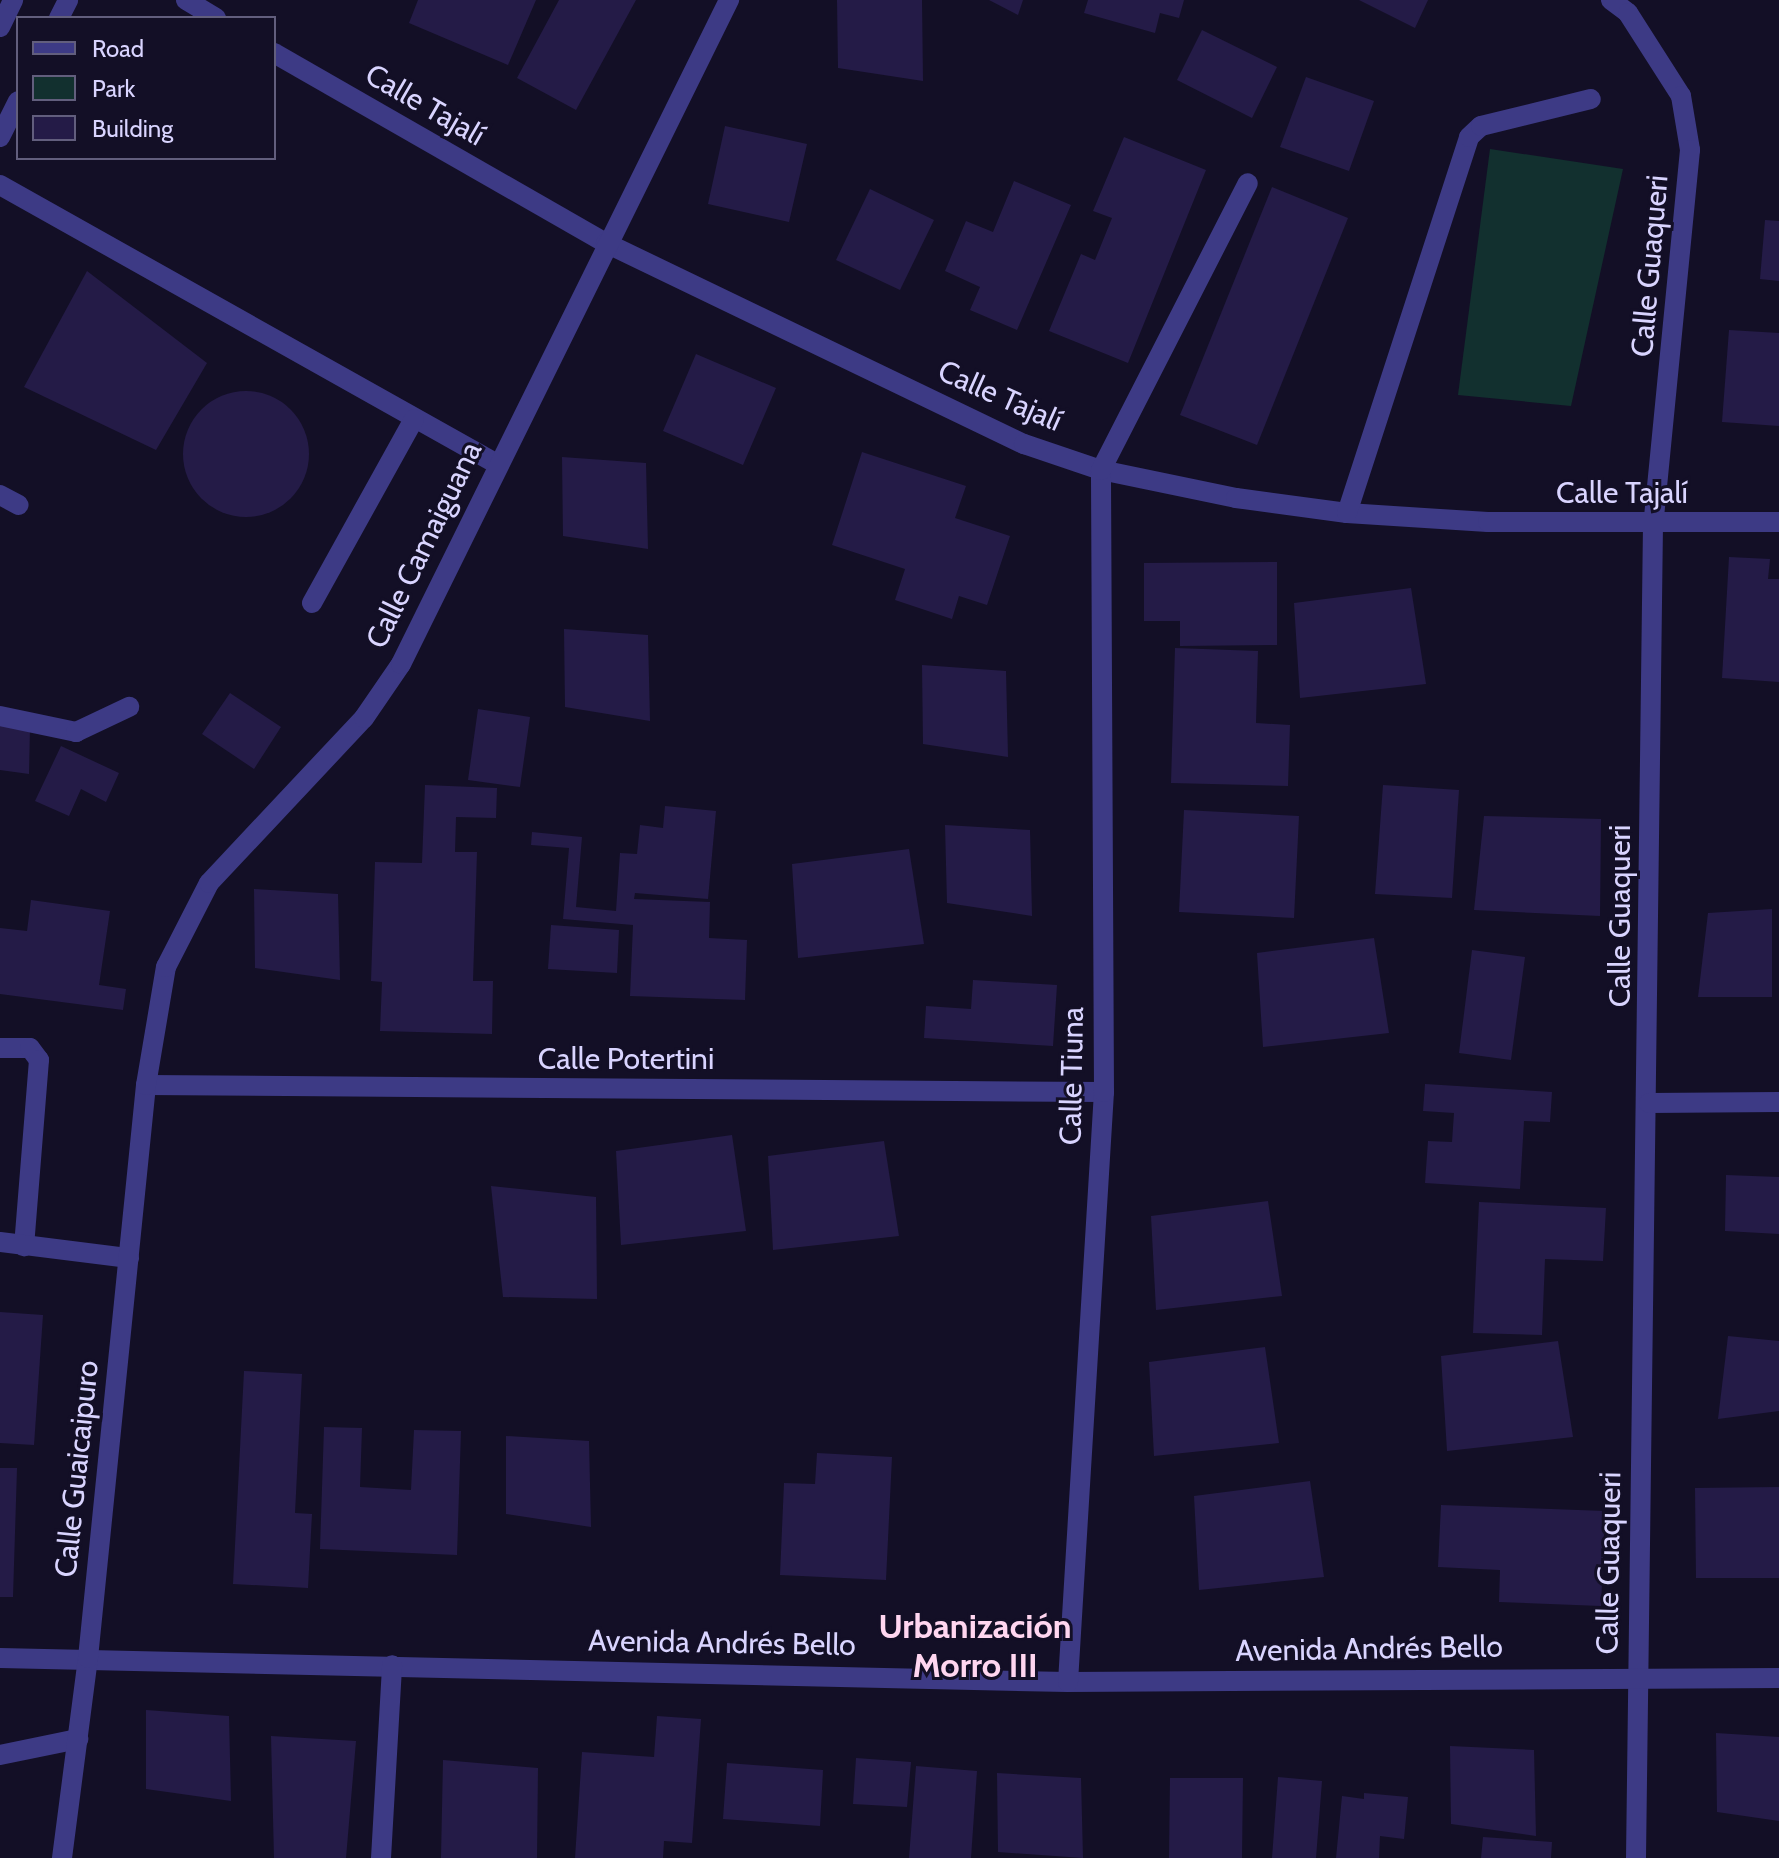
<!DOCTYPE html>
<meta charset="utf-8">
<style>
body{margin:0}
#map{position:relative;width:1779px;height:1858px;overflow:hidden;background:#130f26;font-family:Cabin,sans-serif}
div>[style]{position:absolute}
.green>*{inset:0;background:#12302f}
.building>*{inset:0;background:#241b47}
.round{border-radius:50%}
.minor>*{height:20px;margin:-10px;padding:0 10px;transform-origin:10px;border-radius:10px;background:#3d3a85}
span{translate:-50% -50%;white-space:nowrap;text-align:center;line-height:1.15;-webkit-text-stroke:6px #130f26;paint-order:stroke}
.street-label{font-size:30px;color:#d9d4ff}
.quarter-label{font-size:34px;color:#ffd6f0;font-weight:700}
.legend{position:absolute;left:16px;top:16px;width:260px;height:144px;box-sizing:border-box;background:#130f26;border:2px solid #625e7d;margin:0;padding:10px 14px;list-style:none;font-size:24px;color:#d9d4ff}
.legend li{display:flex;align-items:center;gap:16px;height:40px}
.legend b{width:40px;border:2px solid #625e7d}
</style>
<div id="map">
<div class="green">
<i style="clip-path:polygon(1490px 149px,1623px 169px,1571px 406px,1458px 395px)"></i>
</div>
<div class="building">
<i style="clip-path:polygon(418px 0,536px 0,508px 65px,409px 23px)"></i>
<i style="clip-path:polygon(559px 0,636px 0,576px 110px,517px 78px)"></i>
<i style="clip-path:polygon(837px 0,922px 0,923px 81px,838px 68px)"></i>
<i style="clip-path:polygon(989px 0,1023px 0,1018px 15px)"></i>
<i style="clip-path:polygon(1088px 0,1184px 0,1179px 18px,1160px 13px,1155px 33px,1084px 13px)"></i>
<i style="clip-path:polygon(1359px 0,1428px 0,1415px 28px)"></i>
<i style="clip-path:polygon(1202px 30px,1277px 67px,1252px 118px,1177px 80px)"></i>
<i style="clip-path:polygon(1306px 77px,1374px 101px,1349px 171px,1280px 147px)"></i>
<i style="clip-path:polygon(725px 126px,807px 144px,789px 222px,708px 204px)"></i>
<i style="clip-path:polygon(1124px 137px,1206px 170px,1128px 363px,1049px 331px,1081px 254px,1095px 260px,1112px 218px,1093px 211px)"></i>
<i style="clip-path:polygon(1014px 181px,1071px 205px,1017px 330px,970px 310px,980px 287px,945px 271px,966px 221px,993px 232px)"></i>
<i style="clip-path:polygon(1272px 187px,1348px 218px,1257px 445px,1180px 415px)"></i>
<i style="clip-path:polygon(870px 189px,934px 220px,900px 290px,836px 260px)"></i>
<i style="clip-path:polygon(1765px 220px,1779px 221px,1779px 281px,1760px 279px)"></i>
<i style="clip-path:polygon(87px 271px,207px 363px,156px 450px,24px 387px)"></i>
<i style="clip-path:polygon(1729px 330px,1779px 333px,1779px 426px,1722px 422px)"></i>
<i style="clip-path:polygon(696px 354px,776px 388px,743px 465px,663px 431px)"></i>
<i class="round" style="left:183px;top:391px;width:126px;height:126px"></i>
<i style="clip-path:polygon(862px 452px,966px 486px,955px 518px,1010px 536px,987px 605px,959px 596px,952px 619px,895px 600px,905px 569px,832px 545px)"></i>
<i style="clip-path:polygon(562px 457px,646px 463px,648px 549px,563px 536px)"></i>
<i style="clip-path:polygon(1729px 557px,1770px 559px,1768px 579px,1779px 579px,1779px 682px,1722px 678px)"></i>
<i style="clip-path:polygon(1277px 562px,1277px 645px,1180px 646px,1180px 621px,1144px 621px,1144px 563px)"></i>
<i style="clip-path:polygon(1411px 588px,1426px 684px,1300px 698px,1294px 603px)"></i>
<i style="clip-path:polygon(564px 629px,648px 635px,650px 721px,565px 707px)"></i>
<i style="clip-path:polygon(1175px 648px,1258px 651px,1256px 723px,1290px 725px,1288px 786px,1171px 783px)"></i>
<i style="clip-path:polygon(922px 665px,1006px 671px,1008px 757px,923px 744px)"></i>
<i style="clip-path:polygon(230px 693px,281px 727px,254px 769px,202px 734px)"></i>
<i style="clip-path:polygon(478px 709px,530px 717px,520px 787px,468px 780px)"></i>
<i style="clip-path:polygon(0 722px,30px 728px,29px 774px,0 770px)"></i>
<i style="clip-path:polygon(61px 746px,119px 773px,106px 802px,81px 789px,69px 816px,35px 801px)"></i>
<i style="clip-path:polygon(425px 785px,497px 788px,496px 818px,456px 817px,455px 852px,477px 852px,473px 981px,493px 981px,492px 1034px,380px 1031px,382px 982px,371px 981px,375px 862px,422px 863px)"></i>
<i style="clip-path:polygon(1383px 785px,1459px 790px,1452px 898px,1375px 894px)"></i>
<i style="clip-path:polygon(665px 806px,716px 811px,708px 899px,635px 893px,634px 899px,710px 902px,709px 938px,747px 940px,745px 1000px,630px 996px,633px 925px,563px 919px,569px 848px,531px 845px,532px 832px,582px 837px,576px 907px,616px 911px,620px 853px,637px 854px,640px 825px,663px 828px)"></i>
<i style="clip-path:polygon(1184px 810px,1299px 816px,1294px 918px,1179px 912px)"></i>
<i style="clip-path:polygon(1484px 816px,1601px 819px,1600px 916px,1474px 910px)"></i>
<i style="clip-path:polygon(945px 825px,1030px 830px,1032px 916px,947px 903px)"></i>
<i style="clip-path:polygon(909px 849px,924px 944px,798px 958px,792px 864px)"></i>
<i style="clip-path:polygon(254px 889px,338px 894px,340px 980px,255px 968px)"></i>
<i style="clip-path:polygon(31px 900px,110px 911px,99px 985px,126px 989px,123px 1010px,0 994px,0 928px,27px 931px)"></i>
<i style="clip-path:polygon(1772px 909px,1772px 997px,1698px 997px,1708px 913px)"></i>
<i style="clip-path:polygon(551px 925px,619px 930px,617px 973px,548px 969px)"></i>
<i style="clip-path:polygon(1374px 938px,1389px 1033px,1263px 1047px,1257px 953px)"></i>
<i style="clip-path:polygon(1472px 950px,1525px 957px,1511px 1060px,1459px 1053px)"></i>
<i style="clip-path:polygon(973px 980px,1057px 985px,1053px 1046px,924px 1038px,926px 1006px,971px 1009px)"></i>
<i style="clip-path:polygon(1425px 1084px,1552px 1092px,1550px 1122px,1524px 1121px,1520px 1189px,1425px 1183px,1428px 1141px,1452px 1142px,1454px 1113px,1423px 1111px)"></i>
<i style="clip-path:polygon(732px 1135px,746px 1231px,621px 1245px,616px 1151px)"></i>
<i style="clip-path:polygon(884px 1141px,899px 1236px,773px 1250px,768px 1156px)"></i>
<i style="clip-path:polygon(1726px 1175px,1779px 1177px,1779px 1234px,1725px 1231px)"></i>
<i style="clip-path:polygon(491px 1186px,596px 1197px,597px 1299px,503px 1297px)"></i>
<i style="clip-path:polygon(1268px 1201px,1282px 1296px,1156px 1310px,1151px 1216px)"></i>
<i style="clip-path:polygon(1479px 1202px,1606px 1208px,1603px 1261px,1545px 1259px,1542px 1335px,1473px 1333px)"></i>
<i style="clip-path:polygon(0 1312px,43px 1315px,34px 1445px,0 1443px)"></i>
<i style="clip-path:polygon(1728px 1336px,1779px 1341px,1779px 1411px,1718px 1419px)"></i>
<i style="clip-path:polygon(1558px 1341px,1573px 1437px,1447px 1451px,1441px 1356px)"></i>
<i style="clip-path:polygon(1265px 1347px,1279px 1443px,1154px 1456px,1149px 1362px)"></i>
<i style="clip-path:polygon(244px 1371px,302px 1374px,295px 1513px,312px 1514px,308px 1588px,233px 1584px)"></i>
<i style="clip-path:polygon(324px 1427px,362px 1428px,360px 1487px,411px 1490px,414px 1430px,461px 1431px,457px 1555px,320px 1549px)"></i>
<i style="clip-path:polygon(506px 1436px,589px 1441px,591px 1527px,506px 1514px)"></i>
<i style="clip-path:polygon(817px 1453px,892px 1457px,886px 1580px,780px 1575px,784px 1483px,815px 1484px)"></i>
<i style="clip-path:polygon(0 1468px,17px 1468px,13px 1597px,0 1597px)"></i>
<i style="clip-path:polygon(1310px 1481px,1324px 1577px,1199px 1590px,1194px 1496px)"></i>
<i style="clip-path:polygon(1779px 1487px,1779px 1578px,1696px 1578px,1695px 1488px)"></i>
<i style="clip-path:polygon(1441px 1505px,1605px 1511px,1601px 1606px,1499px 1602px,1500px 1570px,1438px 1567px)"></i>
<i style="clip-path:polygon(146px 1710px,229px 1716px,231px 1801px,146px 1789px)"></i>
<i style="clip-path:polygon(657px 1716px,701px 1719px,692px 1843px,664px 1841px,663px 1858px,575px 1858px,582px 1752px,654px 1757px)"></i>
<i style="clip-path:polygon(1716px 1733px,1779px 1737px,1779px 1821px,1717px 1812px)"></i>
<i style="clip-path:polygon(271px 1736px,356px 1741px,346px 1858px,274px 1858px)"></i>
<i style="clip-path:polygon(1450px 1746px,1534px 1750px,1536px 1836px,1451px 1824px)"></i>
<i style="clip-path:polygon(856px 1758px,911px 1762px,907px 1807px,853px 1804px)"></i>
<i style="clip-path:polygon(443px 1760px,538px 1768px,537px 1858px,441px 1858px)"></i>
<i style="clip-path:polygon(727px 1763px,823px 1770px,820px 1826px,723px 1819px)"></i>
<i style="clip-path:polygon(916px 1766px,977px 1771px,971px 1858px,909px 1858px)"></i>
<i style="clip-path:polygon(997px 1773px,1081px 1778px,1083px 1858px,998px 1852px)"></i>
<i style="clip-path:polygon(1278px 1777px,1322px 1781px,1316px 1858px,1272px 1858px)"></i>
<i style="clip-path:polygon(1170px 1778px,1243px 1778px,1242px 1858px,1169px 1858px)"></i>
<i style="clip-path:polygon(1364px 1793px,1408px 1797px,1404px 1839px,1380px 1836px,1379px 1858px,1336px 1858px,1342px 1796px,1364px 1799px)"></i>
<i style="clip-path:polygon(1483px 1837px,1552px 1842px,1551px 1858px,1481px 1858px)"></i>
</div>
<div class="minor">
<i style="left:186px;top:0;width:35px;rotate:31deg"></i>
<i style="left:1611px;top:0;width:21px;rotate:37deg"></i>
<i style="left:1628px;top:13px;width:98px;rotate:57.4deg"></i>
<i style="left:1681px;top:96px;width:55px;rotate:80.5deg"></i>
<i style="left:1690px;top:150px;width:376px;rotate:95.6deg"></i>
<i style="left:1653px;top:524px;width:1334px;rotate:90.73deg"></i>
<i style="left:59px;top:18px;width:20px;rotate:-63deg"></i>
<i style="left:0;top:27px;width:30px;rotate:-64deg"></i>
<i style="left:274px;top:53px;width:383px;rotate:29.8deg"></i>
<i style="left:606px;top:243px;width:464px;rotate:25.7deg"></i>
<i style="left:1024px;top:444px;width:81px;rotate:18.7deg"></i>
<i style="left:1101px;top:470px;width:138px;rotate:11.7deg"></i>
<i style="left:1236px;top:498px;width:112px;rotate:7.7deg"></i>
<i style="left:1347px;top:513px;width:141px;rotate:3.7deg"></i>
<i style="left:1488px;top:522px;width:291px"></i>
<i style="left:0;top:137px;width:40px;rotate:-63.4deg"></i>
<i style="left:0;top:185px;width:570px;rotate:29.31deg"></i>
<i style="left:0;top:495px;width:21px;rotate:28deg"></i>
<i style="left:1347px;top:513px;width:395px;rotate:-72deg"></i>
<i style="left:1469px;top:137px;width:16px;rotate:-43deg"></i>
<i style="left:1481px;top:126px;width:113px;rotate:-13.8deg"></i>
<i style="left:312px;top:603px;width:210px;rotate:-61deg"></i>
<i style="left:0;top:716px;width:78px;rotate:11.9deg"></i>
<i style="left:76px;top:732px;width:59px;rotate:-25.3deg"></i>
<i style="left:0;top:1048px;width:30px"></i>
<i style="left:30px;top:1048px;width:15px;rotate:53deg"></i>
<i style="left:39px;top:1060px;width:187px;rotate:94.6deg"></i>
<i style="left:146px;top:1085px;width:958px;rotate:0.42deg"></i>
<i style="left:1649px;top:1103px;width:130px;rotate:-0.4deg"></i>
<i style="left:0;top:1242px;width:130px;rotate:7.1deg"></i>
<i style="left:0;top:1658px;width:1068px;rotate:1.29deg"></i>
<i style="left:1068px;top:1682px;width:711px;rotate:-0.32deg"></i>
<i style="left:1068px;top:1682px;width:591px;rotate:-86.51deg"></i>
<i style="left:1104px;top:1092px;width:622px;rotate:-90.28deg"></i>
<i style="left:1101px;top:470px;width:322px;rotate:-62.9deg"></i>
<i style="left:0;top:1755px;width:80px;rotate:-11.6deg"></i>
<i style="left:62px;top:1858px;width:202px;rotate:-82.6deg"></i>
<i style="left:88px;top:1658px;width:576px;rotate:-84.22deg"></i>
<i style="left:146px;top:1085px;width:120px;rotate:-80.4deg"></i>
<i style="left:166px;top:967px;width:94px;rotate:-62.9deg"></i>
<i style="left:209px;top:883px;width:226px;rotate:-46.8deg"></i>
<i style="left:364px;top:718px;width:65px;rotate:-55.6deg"></i>
<i style="left:401px;top:664px;width:741px;rotate:-63.71deg"></i>
<i style="left:381px;top:1858px;width:193px;rotate:-86.7deg"></i>
</div>
<div class="street-label">
<span style="left:425px;top:105px;rotate:30deg">Calle Tajalí</span>
<span style="left:1650px;top:266px;rotate:-85deg">Calle Guaqueri</span>
<span style="left:1000px;top:396px;rotate:24deg">Calle Tajalí</span>
<span style="left:1622px;top:493px">Calle Tajalí</span>
<span style="left:424px;top:545px;rotate:-64deg">Calle Camaiguana</span>
<span style="left:1620px;top:916px;rotate:-90deg">Calle Guaqueri</span>
<span style="left:626px;top:1059px">Calle Potertini</span>
<span style="left:1072px;top:1076px;rotate:-89deg">Calle Tiuna</span>
<span style="left:77px;top:1469px;rotate:-84deg">Calle Guaicaipuro</span>
<span style="left:1609px;top:1563px;rotate:-89deg">Calle Guaqueri</span>
<span style="left:722px;top:1643px;rotate:1deg">Avenida Andrés Bello</span>
<span style="left:1369px;top:1649px;rotate:-1deg">Avenida Andrés Bello</span>
</div>
<div class="quarter-label">
<span style="left:975px;top:1646px">Urbanización<br>Morro III</span>
</div>
<ul class="legend">
<li><b style="height:10px;background:#3d3a85"></b>Road</li>
<li><b style="height:22px;background:#12302f"></b>Park</li>
<li><b style="height:22px;background:#241b47"></b>Building</li>
</ul>
</div>
